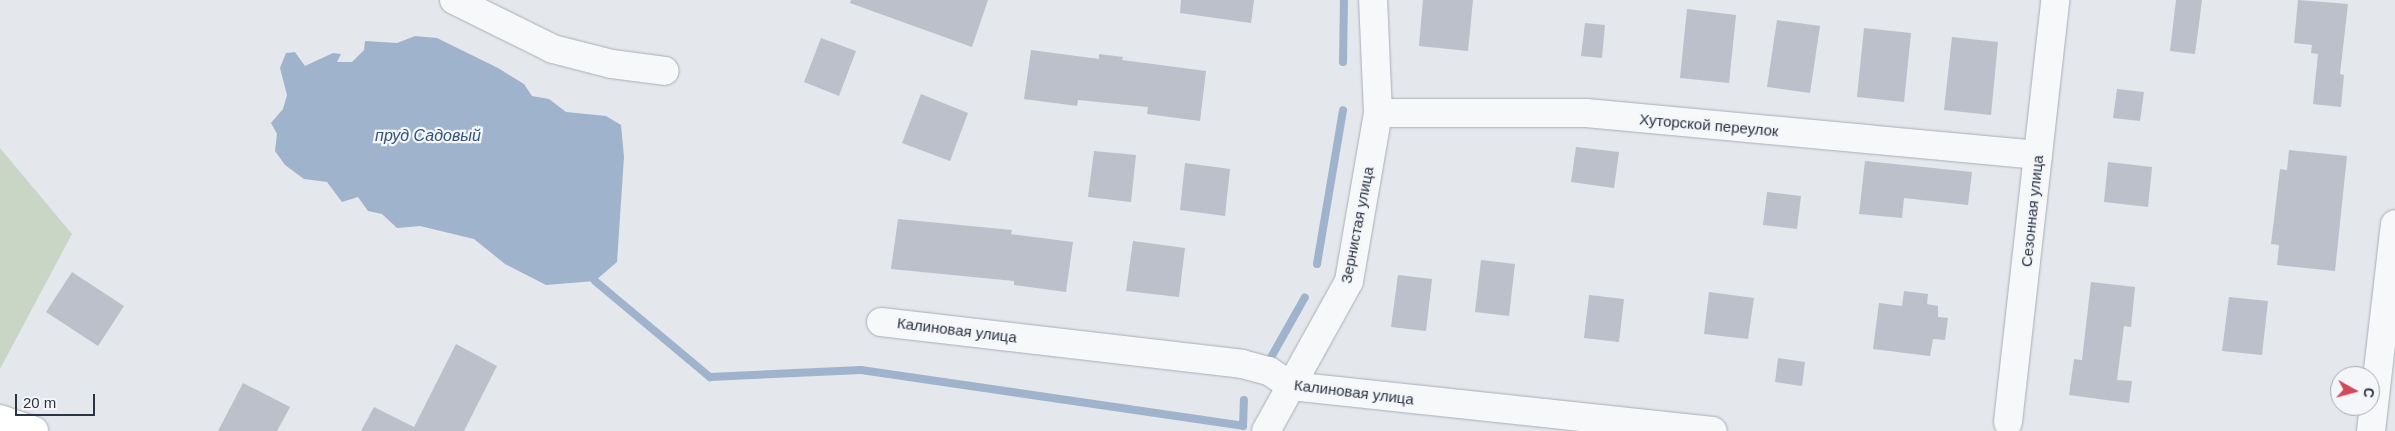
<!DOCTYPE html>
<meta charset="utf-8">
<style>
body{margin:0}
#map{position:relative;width:2395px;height:431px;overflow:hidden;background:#e4e7ec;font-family:Helvetica,sans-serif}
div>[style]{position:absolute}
.green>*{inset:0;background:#c9d6c5}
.water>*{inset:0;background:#9fb4cc}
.stream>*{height:8px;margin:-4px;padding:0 4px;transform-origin:4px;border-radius:4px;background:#9fb4cc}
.building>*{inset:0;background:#bbc0ca}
.roads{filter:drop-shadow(0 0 1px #a9aeb7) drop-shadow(0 0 1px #a9aeb7)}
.street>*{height:28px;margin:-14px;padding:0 14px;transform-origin:14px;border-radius:14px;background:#f7f8fa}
.secondary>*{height:28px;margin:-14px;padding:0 14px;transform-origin:14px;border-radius:14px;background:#fff}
span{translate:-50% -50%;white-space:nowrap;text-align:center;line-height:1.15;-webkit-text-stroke:4.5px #f4f6f9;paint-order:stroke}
.street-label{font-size:15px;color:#2b3445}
.water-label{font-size:16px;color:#34527a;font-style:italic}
.north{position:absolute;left:2330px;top:366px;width:50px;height:50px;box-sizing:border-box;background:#f4f6f9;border:1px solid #a4a8b1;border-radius:50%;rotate:97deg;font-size:14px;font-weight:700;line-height:20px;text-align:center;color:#2b3445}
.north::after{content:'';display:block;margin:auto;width:18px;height:22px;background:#d1495b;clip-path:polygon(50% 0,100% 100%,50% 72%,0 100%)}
.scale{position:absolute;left:15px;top:394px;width:80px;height:22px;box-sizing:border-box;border:2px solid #2b3445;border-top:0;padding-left:6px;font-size:15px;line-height:18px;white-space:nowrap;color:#2b3445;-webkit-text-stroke:4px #f4f6f9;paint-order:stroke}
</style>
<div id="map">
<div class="green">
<i style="clip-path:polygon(0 148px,72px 234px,0 369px)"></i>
</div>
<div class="water">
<i style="clip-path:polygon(415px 36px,437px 38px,498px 68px,524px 84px,532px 96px,549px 99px,566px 112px,606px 116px,621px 125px,624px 157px,617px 262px,595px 281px,546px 285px,505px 264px,474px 239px,420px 226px,397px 228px,382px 214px,368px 211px,358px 197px,342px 202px,327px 182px,304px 179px,285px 165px,275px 151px,277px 134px,271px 123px,283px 109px,287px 95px,280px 68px,286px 53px,295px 52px,305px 66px,333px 53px,341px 54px,337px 62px,352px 62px,364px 50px,365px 41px,397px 43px)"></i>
</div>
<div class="stream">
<i style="left:1343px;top:62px;width:62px;rotate:-89.1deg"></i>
<i style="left:1317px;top:264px;width:156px;rotate:-80.4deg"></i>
<i style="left:595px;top:281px;width:150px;rotate:39.9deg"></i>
<i style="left:710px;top:377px;width:151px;rotate:-2.7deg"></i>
<i style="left:861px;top:370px;width:386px;rotate:8.3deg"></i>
<i style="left:1243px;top:426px;width:26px;rotate:-88deg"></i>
<i style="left:1269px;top:361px;width:73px;rotate:-60.6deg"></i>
</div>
<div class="building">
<i style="clip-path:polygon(851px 0,988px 0,972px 47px,850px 3px)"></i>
<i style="clip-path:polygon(1181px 0,1254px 0,1251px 23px,1180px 13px)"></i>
<i style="clip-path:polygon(1423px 0,1473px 0,1468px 51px,1419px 46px)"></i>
<i style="clip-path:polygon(2176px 0,2202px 0,2195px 54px,2170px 51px)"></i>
<i style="clip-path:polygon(2298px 0,2348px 4px,2340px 74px,2344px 75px,2341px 107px,2313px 104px,2318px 54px,2311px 53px,2312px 45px,2294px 43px)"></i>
<i style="clip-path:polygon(1687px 9px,1736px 15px,1729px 83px,1680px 78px)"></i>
<i style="clip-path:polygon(1777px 20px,1820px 26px,1810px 93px,1767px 87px)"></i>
<i style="clip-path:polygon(1585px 23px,1605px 25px,1602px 58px,1581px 56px)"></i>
<i style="clip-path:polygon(1864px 28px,1911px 33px,1904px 102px,1857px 97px)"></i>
<i style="clip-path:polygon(1952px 37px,1998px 42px,1991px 115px,1944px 110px)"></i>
<i style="clip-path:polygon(821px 38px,856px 51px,839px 96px,804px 82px)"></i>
<i style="clip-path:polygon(1031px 50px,1099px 59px,1099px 54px,1123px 57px,1122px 60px,1206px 71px,1200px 121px,1147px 114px,1148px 107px,1078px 100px,1077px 106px,1024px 99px)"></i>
<i style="clip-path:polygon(2117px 89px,2144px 92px,2140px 121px,2113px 118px)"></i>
<i style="clip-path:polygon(921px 94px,968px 113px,950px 161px,902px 143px)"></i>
<i style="clip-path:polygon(1576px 147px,1619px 152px,1614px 188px,1571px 182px)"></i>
<i style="clip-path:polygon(2289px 150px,2347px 156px,2335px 271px,2277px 265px,2279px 245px,2271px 244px,2280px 169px,2287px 170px)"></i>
<i style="clip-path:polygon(1094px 151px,1136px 155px,1131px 202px,1088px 197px)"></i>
<i style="clip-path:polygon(1865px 161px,1972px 172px,1968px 205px,1904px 198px,1902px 218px,1859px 214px)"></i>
<i style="clip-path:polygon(2108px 162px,2152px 167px,2148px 207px,2104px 202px)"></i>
<i style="clip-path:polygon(1185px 163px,1230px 169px,1225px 216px,1180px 210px)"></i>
<i style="clip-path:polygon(1767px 192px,1801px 196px,1797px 229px,1763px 225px)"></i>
<i style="clip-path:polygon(898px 219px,1012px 230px,1011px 234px,1073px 242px,1066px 292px,1014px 285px,1014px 281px,891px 269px)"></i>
<i style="clip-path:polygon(1133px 241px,1185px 248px,1179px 297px,1126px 291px)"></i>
<i style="clip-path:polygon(1481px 260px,1515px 264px,1509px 316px,1475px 312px)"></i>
<i style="clip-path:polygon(72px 272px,124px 306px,98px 346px,46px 312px)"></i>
<i style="clip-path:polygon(1398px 275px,1432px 279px,1426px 331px,1391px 327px)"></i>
<i style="clip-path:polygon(2091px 282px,2135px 287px,2131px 327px,2124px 326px,2117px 380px,2132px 381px,2129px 403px,2069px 395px,2074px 359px,2082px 360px)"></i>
<i style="clip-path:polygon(1904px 291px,1928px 294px,1927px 304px,1938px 306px,1938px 317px,1948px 318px,1945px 340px,1933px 339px,1930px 356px,1873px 349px,1879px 303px,1902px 306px)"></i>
<i style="clip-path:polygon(1709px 292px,1754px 298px,1748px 339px,1704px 334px)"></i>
<i style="clip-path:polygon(1589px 295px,1624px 299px,1619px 342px,1584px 338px)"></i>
<i style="clip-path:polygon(2229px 297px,2268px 301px,2262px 355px,2222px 351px)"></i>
<i style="clip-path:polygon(456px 344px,497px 366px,464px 431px,361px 431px,374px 407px,414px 427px)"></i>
<i style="clip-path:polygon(1778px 358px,1805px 362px,1802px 386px,1775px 382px)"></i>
<i style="clip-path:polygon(243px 383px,290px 407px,277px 431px,218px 431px)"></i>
</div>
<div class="roads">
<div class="street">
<i style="left:454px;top:0;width:110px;rotate:26.3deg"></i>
<i style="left:553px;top:49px;width:61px;rotate:14.3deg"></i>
<i style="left:612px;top:64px;width:53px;rotate:7.5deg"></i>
<i style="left:1378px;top:113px;width:208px"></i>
<i style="left:1586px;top:113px;width:454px;rotate:5.3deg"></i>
<i style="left:881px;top:322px;width:363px;rotate:6.6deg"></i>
<i style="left:1242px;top:364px;width:28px;rotate:15deg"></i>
<i style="left:1269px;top:371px;width:27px;rotate:34deg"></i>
<i style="left:1291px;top:386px;width:424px;rotate:6.1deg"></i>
<i style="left:2008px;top:422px;width:425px;rotate:-83.6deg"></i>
<i style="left:1266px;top:431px;width:171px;rotate:-61deg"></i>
<i style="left:1349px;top:281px;width:170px;rotate:-80.2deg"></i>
<i style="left:1378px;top:113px;width:113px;rotate:-92.5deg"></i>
<i style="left:2371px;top:431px;width:208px;rotate:-83.4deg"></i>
</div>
<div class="secondary">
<i style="left:0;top:419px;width:36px;rotate:19deg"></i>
</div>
</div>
<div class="street-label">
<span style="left:1709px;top:125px;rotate:5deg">Хуторской переулок</span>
<span style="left:2032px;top:211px;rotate:-84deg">Сезонная улица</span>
<span style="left:1357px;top:225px;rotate:-79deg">Зернистая улица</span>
<span style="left:957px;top:330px;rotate:7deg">Калиновая улица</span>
<span style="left:1354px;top:392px;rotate:7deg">Калиновая улица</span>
</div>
<div class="water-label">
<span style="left:428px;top:136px">пруд Садовый</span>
</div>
<div class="north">С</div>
<div class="scale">20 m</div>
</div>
